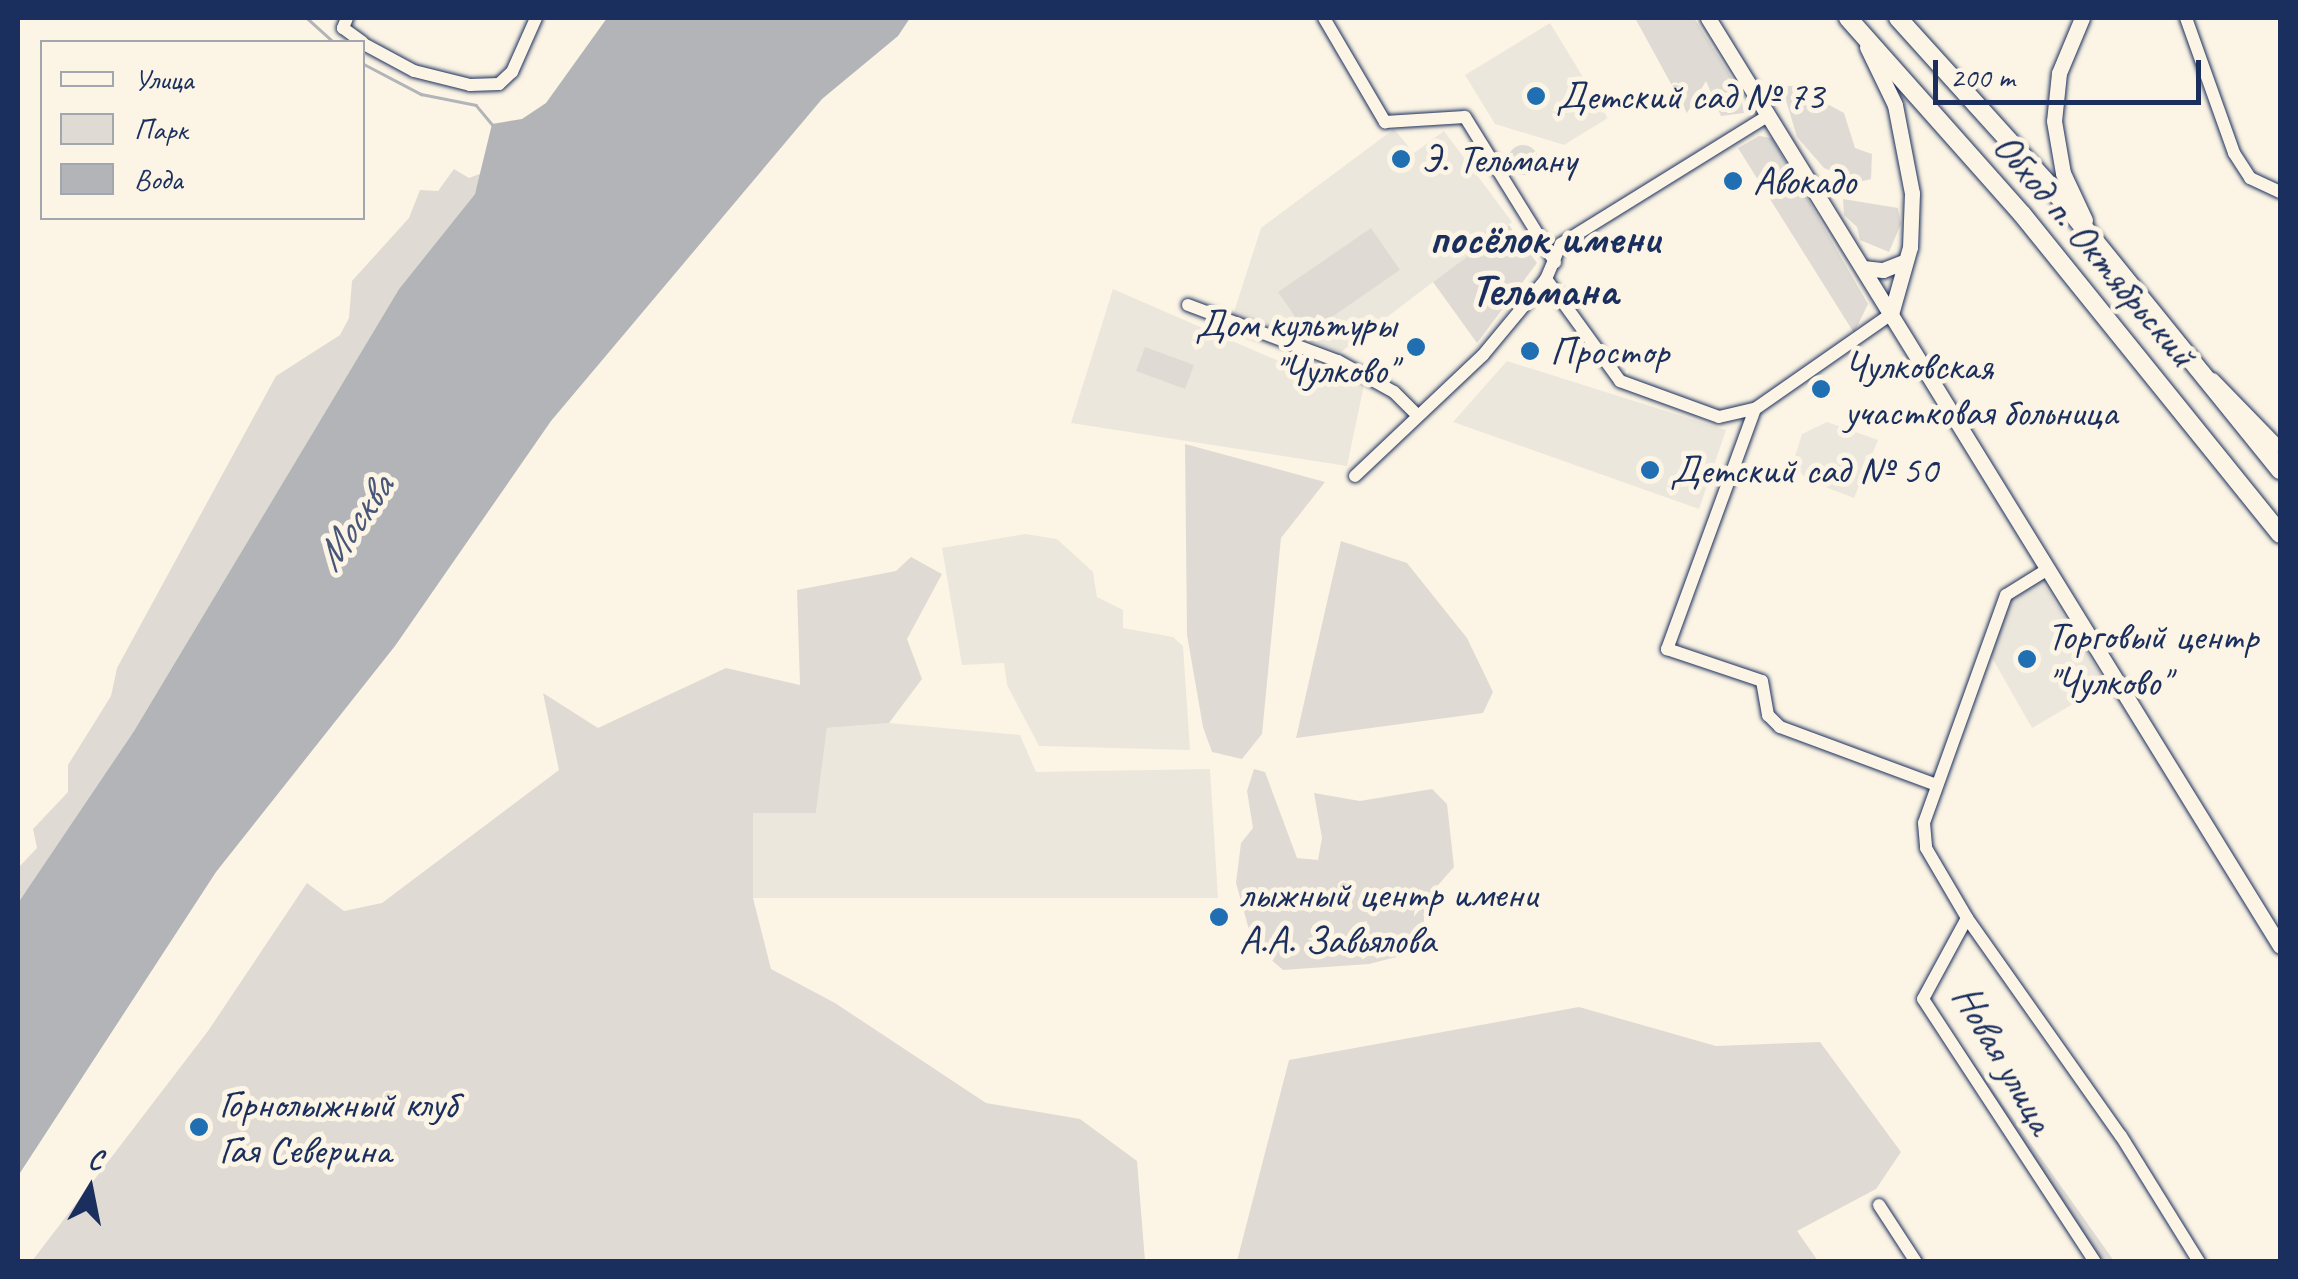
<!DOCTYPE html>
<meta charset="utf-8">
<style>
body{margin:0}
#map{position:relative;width:2298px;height:1279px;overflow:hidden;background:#fcf5e5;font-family:Caveat,sans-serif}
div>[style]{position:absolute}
.built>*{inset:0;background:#ece7dc}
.green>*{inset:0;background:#dfdbd4}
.round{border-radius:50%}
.water>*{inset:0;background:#b2b4b8}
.stream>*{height:2.5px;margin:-1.25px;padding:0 1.25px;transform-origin:1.25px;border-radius:1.25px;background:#b2b4b8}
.roads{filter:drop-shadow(0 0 2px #1b2f5e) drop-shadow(0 0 2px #1b2f5e)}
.minor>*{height:12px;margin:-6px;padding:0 6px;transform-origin:6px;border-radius:6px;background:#fcf5e5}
.major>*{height:15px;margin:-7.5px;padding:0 7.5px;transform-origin:7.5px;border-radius:7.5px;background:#fcf5e5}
.highway>*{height:18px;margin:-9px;padding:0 9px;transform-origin:9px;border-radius:9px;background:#fcf5e5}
.dots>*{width:28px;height:28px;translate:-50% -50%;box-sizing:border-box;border:5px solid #fcf5e5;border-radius:50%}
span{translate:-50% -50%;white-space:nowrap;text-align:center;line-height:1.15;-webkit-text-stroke:10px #fcf5e5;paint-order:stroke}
.poi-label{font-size:40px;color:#1b2f5e}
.left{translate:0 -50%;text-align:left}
.right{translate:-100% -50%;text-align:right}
.street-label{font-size:40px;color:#1b2f5e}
.water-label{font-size:42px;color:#485779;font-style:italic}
.quarter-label{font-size:45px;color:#1b2f5e;font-weight:700}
.frame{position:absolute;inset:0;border:20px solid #1b2f5e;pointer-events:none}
.legend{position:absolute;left:40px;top:40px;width:325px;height:180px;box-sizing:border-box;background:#fcf5e5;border:2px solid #a2a6af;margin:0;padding:12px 18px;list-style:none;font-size:30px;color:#1b2f5e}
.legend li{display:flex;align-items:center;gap:20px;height:50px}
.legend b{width:50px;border:2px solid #a2a6af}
.north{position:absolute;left:40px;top:1139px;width:100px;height:100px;-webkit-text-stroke:8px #fcf5e5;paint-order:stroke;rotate:10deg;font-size:28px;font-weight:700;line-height:40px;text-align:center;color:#1b2f5e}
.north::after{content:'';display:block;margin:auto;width:35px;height:45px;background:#1b2f5e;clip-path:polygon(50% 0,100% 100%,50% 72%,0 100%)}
.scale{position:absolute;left:1933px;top:60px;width:268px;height:45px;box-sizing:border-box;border:5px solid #1b2f5e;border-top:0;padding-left:12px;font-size:30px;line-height:35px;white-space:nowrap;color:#1b2f5e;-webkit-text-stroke:8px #fcf5e5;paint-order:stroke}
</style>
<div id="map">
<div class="built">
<i style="clip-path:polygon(1550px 23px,1608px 118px,1564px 145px,1495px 124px,1465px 75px)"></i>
<i style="clip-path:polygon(1394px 129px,1414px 153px,1444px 131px,1512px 222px,1341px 352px,1233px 315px,1261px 228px)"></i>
<i style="clip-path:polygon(1113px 289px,1274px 359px,1364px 385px,1347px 466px,1071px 423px)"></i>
<i style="clip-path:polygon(1507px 361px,1726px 430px,1699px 509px,1453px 422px)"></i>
<i style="clip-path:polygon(1827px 422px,1878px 440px,1854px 498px,1807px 480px,1793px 463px,1802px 434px)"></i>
<i style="clip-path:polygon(1025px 534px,1057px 539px,1093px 572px,1097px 597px,1123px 610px,1123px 628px,1173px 637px,1183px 646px,1190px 750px,1039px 746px,1007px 685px,1004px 663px,962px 665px,942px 548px)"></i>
<i style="clip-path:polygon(2040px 579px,2107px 684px,2032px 728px,1991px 656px,2009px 597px)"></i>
<i style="clip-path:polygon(889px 723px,1020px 735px,1036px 772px,1210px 769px,1218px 898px,753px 898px,753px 813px,816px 813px,827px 728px)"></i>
</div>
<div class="green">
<i style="clip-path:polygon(1635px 18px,1694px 18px,1740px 91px,1744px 113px,1721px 116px,1706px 81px,1687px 113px)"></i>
<i style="clip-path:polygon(1808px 84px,1818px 99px,1844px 113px,1855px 148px,1872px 154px,1871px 179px,1859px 182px,1824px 168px,1797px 137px,1782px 87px)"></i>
<i style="clip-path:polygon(1759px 136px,1772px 138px,1868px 304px,1854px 333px,1738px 148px)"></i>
<i class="round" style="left:1508px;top:145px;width:30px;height:30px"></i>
<i style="clip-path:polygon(454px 169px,469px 178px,482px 173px,475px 194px,399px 289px,134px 731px,18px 903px,18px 868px,37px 848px,33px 829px,68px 792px,68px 765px,111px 696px,117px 668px,276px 376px,340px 335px,349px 318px,352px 281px,409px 218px,420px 190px,438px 191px)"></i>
<i style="clip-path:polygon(1843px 199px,1898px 208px,1901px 224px,1889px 252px,1860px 240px,1857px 227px,1844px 215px)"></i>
<i style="clip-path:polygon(1509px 225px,1537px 263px,1477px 343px,1433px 282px)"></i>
<i style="clip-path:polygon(1371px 228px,1400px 270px,1307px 334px,1278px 292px)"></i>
<i style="clip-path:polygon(1145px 347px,1194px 365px,1185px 389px,1136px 371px)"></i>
<i style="clip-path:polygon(1185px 444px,1325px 482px,1281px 538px,1262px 734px,1242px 759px,1212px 752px,1203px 727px,1187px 635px)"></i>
<i style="clip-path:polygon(1341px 541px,1407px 563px,1467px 638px,1493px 692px,1483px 713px,1296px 738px)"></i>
<i style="clip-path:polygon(911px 557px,942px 574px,907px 639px,922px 679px,889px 723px,827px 728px,816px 813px,753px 813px,753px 898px,771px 969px,835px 1003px,986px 1103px,1080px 1119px,1137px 1161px,1145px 1261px,32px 1261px,208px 1031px,307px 883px,344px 911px,382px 903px,559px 770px,543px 693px,598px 728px,726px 668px,800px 685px,797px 590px,896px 571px)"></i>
<i style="clip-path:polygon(1254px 769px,1265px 772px,1297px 858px,1318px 860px,1322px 838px,1314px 793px,1360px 801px,1432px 789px,1447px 804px,1454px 867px,1424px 901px,1424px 950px,1369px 964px,1283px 970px,1253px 944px,1236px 883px,1241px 843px,1253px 828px,1247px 791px)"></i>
<i style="clip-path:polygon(1579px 1007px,1716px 1046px,1820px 1042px,1901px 1152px,1876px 1189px,1797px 1231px,1818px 1261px,1237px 1261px,1289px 1060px)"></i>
<i style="clip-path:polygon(1963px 1048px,2114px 1261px,2102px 1261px,1956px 1052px)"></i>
</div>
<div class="water">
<i style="clip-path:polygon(607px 18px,910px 18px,898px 36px,822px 99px,551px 421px,395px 646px,216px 872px,18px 1176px,18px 903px,134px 731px,399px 289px,475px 194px,492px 124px,522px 119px,546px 103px)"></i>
</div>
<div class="stream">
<i style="left:307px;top:18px;width:36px;rotate:42deg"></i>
<i style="left:362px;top:63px;width:67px;rotate:27.7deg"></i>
<i style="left:421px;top:94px;width:56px;rotate:11.3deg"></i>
<i style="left:476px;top:105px;width:25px;rotate:50deg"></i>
</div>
<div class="roads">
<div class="minor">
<i style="left:347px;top:18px;width:11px;rotate:112deg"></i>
<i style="left:343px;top:28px;width:24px;rotate:36deg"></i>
<i style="left:1324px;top:18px;width:121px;rotate:59.6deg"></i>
<i style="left:1385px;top:122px;width:80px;rotate:-3.6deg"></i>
<i style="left:1465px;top:117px;width:171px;rotate:58.2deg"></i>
<i style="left:2186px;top:18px;width:143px;rotate:70.4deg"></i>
<i style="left:2234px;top:153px;width:30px;rotate:57deg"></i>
<i style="left:2250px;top:178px;width:33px;rotate:25deg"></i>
<i style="left:362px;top:43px;width:59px;rotate:28.3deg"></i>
<i style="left:414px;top:71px;width:58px;rotate:14deg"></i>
<i style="left:470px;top:85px;width:29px;rotate:-2deg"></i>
<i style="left:499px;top:84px;width:18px;rotate:-43deg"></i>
<i style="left:512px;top:72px;width:59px;rotate:-66deg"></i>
<i style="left:1546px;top:279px;width:126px;rotate:54deg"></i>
<i style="left:1620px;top:381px;width:105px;rotate:20deg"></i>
<i style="left:1719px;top:417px;width:37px;rotate:-13deg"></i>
<i style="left:1755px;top:409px;width:166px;rotate:-34.9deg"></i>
<i style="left:1188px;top:305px;width:160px;rotate:20.5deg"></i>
<i style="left:1338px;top:361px;width:64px;rotate:29deg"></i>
<i style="left:1394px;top:392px;width:33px;rotate:45deg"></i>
<i style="left:2213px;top:379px;width:96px;rotate:45.8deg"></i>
<i style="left:1755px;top:409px;width:256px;rotate:110.1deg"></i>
<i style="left:1667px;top:649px;width:100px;rotate:18.6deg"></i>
<i style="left:1762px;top:681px;width:35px;rotate:80deg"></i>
<i style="left:1768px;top:715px;width:17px;rotate:45deg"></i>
<i style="left:1780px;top:727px;width:167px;rotate:20.3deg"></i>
<i style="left:1355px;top:476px;width:176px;rotate:-43.4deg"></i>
<i style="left:1483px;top:355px;width:99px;rotate:-50.3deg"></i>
<i style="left:1546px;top:279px;width:38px;rotate:-67deg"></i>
<i style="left:1561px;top:244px;width:245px;rotate:-31.8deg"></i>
<i style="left:2048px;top:569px;width:49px;rotate:148.2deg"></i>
<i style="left:2006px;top:595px;width:242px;rotate:109.8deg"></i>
<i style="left:1924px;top:823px;width:25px;rotate:85deg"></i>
<i style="left:1926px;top:848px;width:81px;rotate:59.6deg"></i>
<i style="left:1967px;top:918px;width:92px;rotate:118.5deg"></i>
<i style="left:1923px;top:999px;width:314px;rotate:56.8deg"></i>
<i style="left:1967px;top:918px;width:267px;rotate:54.8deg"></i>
<i style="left:2121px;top:1136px;width:148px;rotate:58.2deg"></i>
<i style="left:1879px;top:1205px;width:68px;rotate:57deg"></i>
</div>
<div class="major">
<i style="left:1708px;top:18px;width:1090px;rotate:58.35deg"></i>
<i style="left:2082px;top:18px;width:60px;rotate:112.7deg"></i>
<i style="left:2059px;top:73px;width:48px;rotate:95.9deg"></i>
<i style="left:2054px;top:121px;width:53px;rotate:80.2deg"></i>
<i style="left:2063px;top:173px;width:52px;rotate:64.9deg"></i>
<i style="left:1867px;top:47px;width:64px;rotate:64.2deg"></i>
<i style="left:1895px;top:105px;width:90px;rotate:79.1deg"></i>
<i style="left:1912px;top:193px;width:54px;rotate:92.1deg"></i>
<i style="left:1910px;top:247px;width:70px;rotate:105.8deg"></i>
<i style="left:1863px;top:268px;width:20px;rotate:6deg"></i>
<i style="left:1883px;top:270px;width:22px;rotate:-21deg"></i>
</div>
<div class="highway">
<i style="left:1848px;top:18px;width:262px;rotate:48.4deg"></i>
<i style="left:2022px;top:214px;width:411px;rotate:51.1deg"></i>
<i style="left:1898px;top:18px;width:234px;rotate:47.9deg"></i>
<i style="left:2055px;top:192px;width:358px;rotate:51deg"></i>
</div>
</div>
<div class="dots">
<i style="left:1536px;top:96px;background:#1f6fb2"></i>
<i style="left:1401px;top:159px;background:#1f6fb2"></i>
<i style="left:1733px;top:181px;background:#1f6fb2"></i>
<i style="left:1416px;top:347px;background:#1f6fb2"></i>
<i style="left:1530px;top:351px;background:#1f6fb2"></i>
<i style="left:1821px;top:389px;background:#1f6fb2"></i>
<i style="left:1650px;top:470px;background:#1f6fb2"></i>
<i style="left:2027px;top:659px;background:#1f6fb2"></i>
<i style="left:1219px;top:917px;background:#1f6fb2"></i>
<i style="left:199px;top:1127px;background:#1f6fb2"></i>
</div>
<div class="poi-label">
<span class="left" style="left:1556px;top:96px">Детский сад № 73</span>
<span class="left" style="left:1421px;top:159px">Э. Тельману</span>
<span class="left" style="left:1753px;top:181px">Авокадо</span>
<span class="right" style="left:1396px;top:347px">Дом культуры<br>"Чулково"</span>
<span class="left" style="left:1550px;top:351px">Простор</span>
<span class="left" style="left:1844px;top:389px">Чулковская<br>участковая больница</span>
<span class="left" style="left:1670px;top:470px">Детский сад № 50</span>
<span class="left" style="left:2047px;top:659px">Торговый центр<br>"Чулково"</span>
<span class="left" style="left:1239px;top:917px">лыжный центр имени<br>А.А. Завьялова</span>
<span class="left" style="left:219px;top:1127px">Горнолыжный клуб<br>Гая Северина</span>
</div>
<div class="street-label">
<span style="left:2095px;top:250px;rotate:50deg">Обход п. Октябрьский</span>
<span style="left:2004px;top:1059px;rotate:60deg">Новая улица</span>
</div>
<div class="water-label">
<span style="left:354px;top:523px;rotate:-55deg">Москва</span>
</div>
<div class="quarter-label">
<span style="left:1544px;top:265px">посёлок имени<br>Тельмана</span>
</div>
<div class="frame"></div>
<ul class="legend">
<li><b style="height:12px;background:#fcf5e5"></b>Улица</li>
<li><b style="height:28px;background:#dfdbd4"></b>Парк</li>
<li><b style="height:28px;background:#b2b4b8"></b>Вода</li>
</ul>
<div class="north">С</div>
<div class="scale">200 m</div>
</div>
